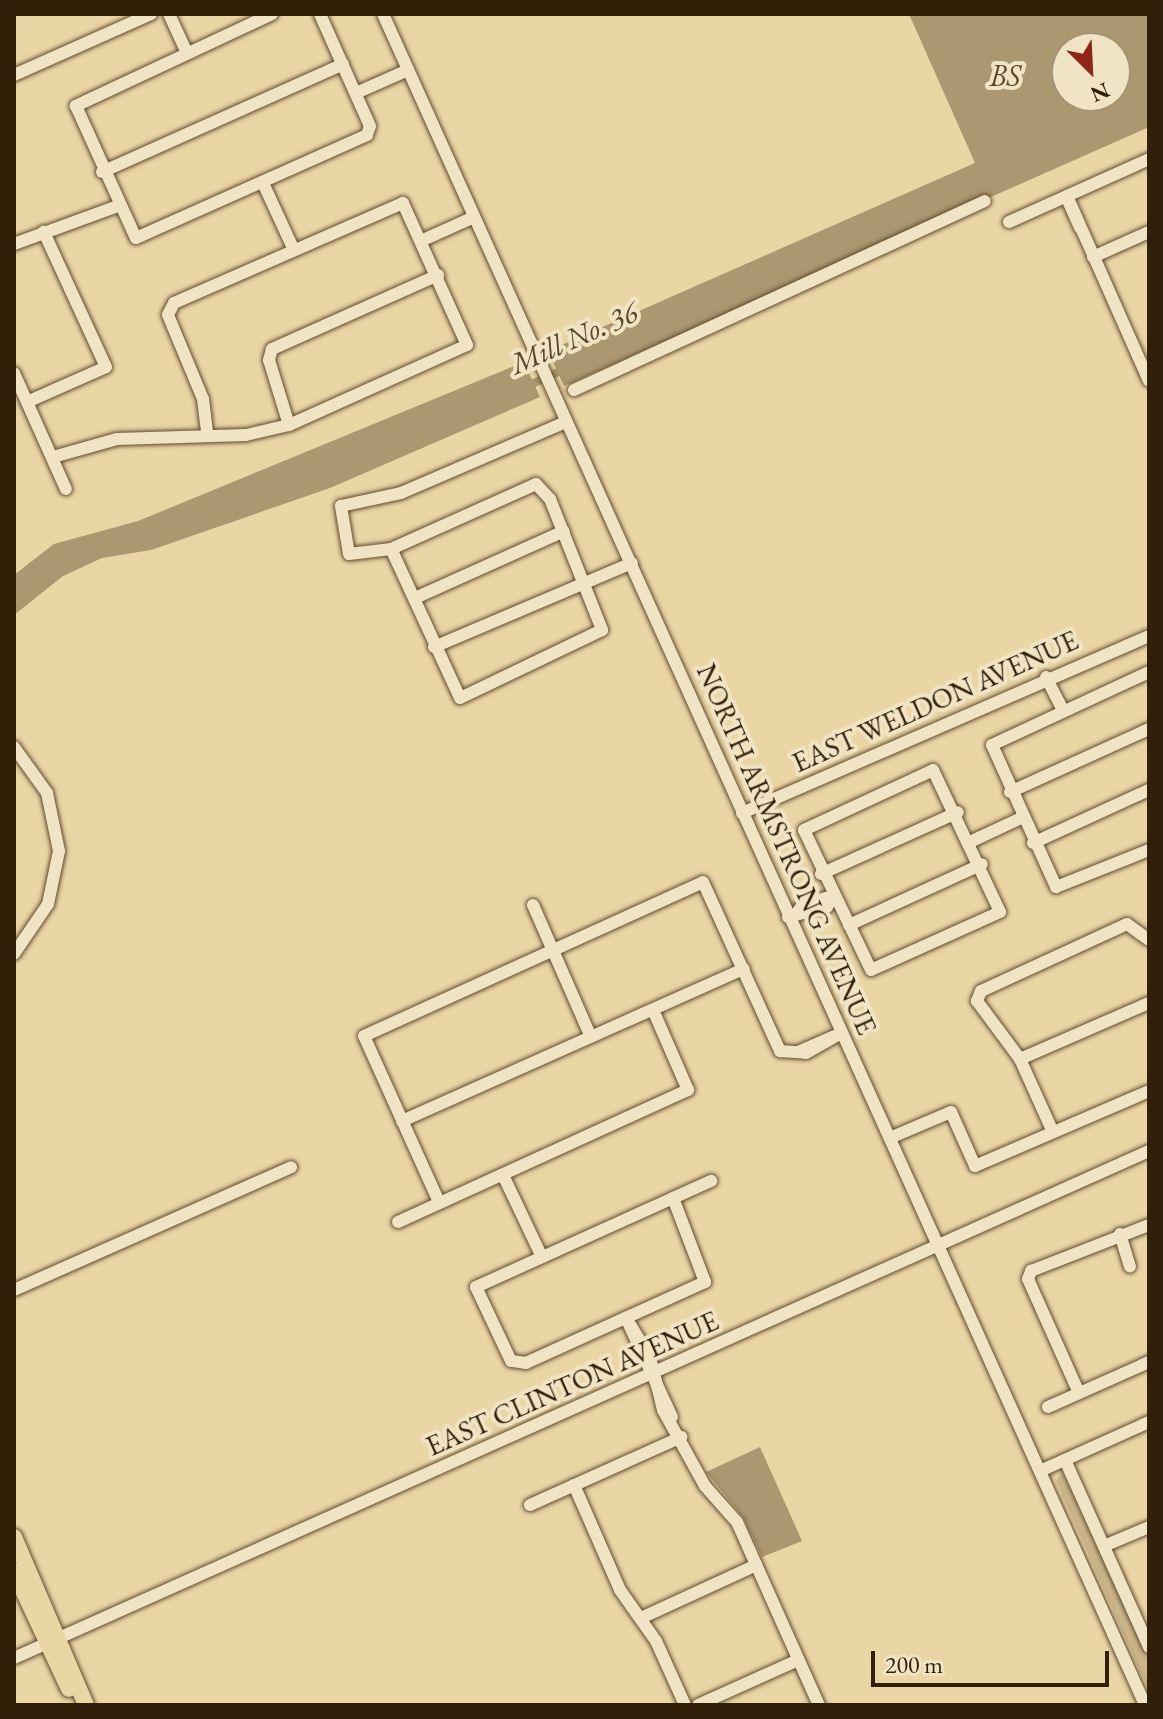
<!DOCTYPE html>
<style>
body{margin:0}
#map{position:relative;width:1163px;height:1719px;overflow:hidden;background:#ead5a5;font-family:"EB Garamond",serif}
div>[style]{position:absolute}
.green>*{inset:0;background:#cbb68a}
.water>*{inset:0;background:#ab9770}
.canal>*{height:8px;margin:-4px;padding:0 4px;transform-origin:4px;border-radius:4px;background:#ab9770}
.roads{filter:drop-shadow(0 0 2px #5f4c30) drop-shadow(0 0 2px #5f4c30)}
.minor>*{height:12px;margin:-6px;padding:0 6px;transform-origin:6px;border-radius:6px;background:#f1e4c4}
.major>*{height:16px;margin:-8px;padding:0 8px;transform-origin:8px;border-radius:8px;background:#ead5a5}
span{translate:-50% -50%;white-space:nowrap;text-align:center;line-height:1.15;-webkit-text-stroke:8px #f1e4c4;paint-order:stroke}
.street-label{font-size:28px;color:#311f09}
.water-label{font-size:30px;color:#5c492d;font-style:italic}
.frame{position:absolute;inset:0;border:16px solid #311f09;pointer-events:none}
.north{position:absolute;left:1051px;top:32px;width:80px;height:80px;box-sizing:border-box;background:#f1e4c4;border:2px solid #a49579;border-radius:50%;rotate:156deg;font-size:22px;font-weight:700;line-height:32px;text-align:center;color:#311f09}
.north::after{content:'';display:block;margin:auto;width:28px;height:36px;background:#8f2418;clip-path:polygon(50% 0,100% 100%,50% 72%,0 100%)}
.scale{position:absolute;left:871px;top:1651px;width:238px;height:36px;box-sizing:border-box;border:4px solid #311f09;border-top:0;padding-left:10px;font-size:24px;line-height:28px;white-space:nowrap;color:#311f09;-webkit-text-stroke:6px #f1e4c4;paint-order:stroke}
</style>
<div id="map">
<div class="green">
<i style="clip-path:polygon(1062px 1472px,1149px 1659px,1149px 1691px,1056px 1481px)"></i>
</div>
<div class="water">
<i style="clip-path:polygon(evenodd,909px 14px,1149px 14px,1149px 127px,564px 386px,548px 351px,975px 163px,909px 14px,1067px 48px,1115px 48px,1115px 96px,1067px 96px,1067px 48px)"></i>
<i style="clip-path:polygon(524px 362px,540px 397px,330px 488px,151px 550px,102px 558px,63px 576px,14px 615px,14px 575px,54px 544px,138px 521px)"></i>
<i style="clip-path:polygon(760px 1447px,802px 1541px,762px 1557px,743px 1517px,706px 1472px)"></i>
</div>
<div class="canal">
<i style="left:525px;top:387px;width:46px;rotate:-24.3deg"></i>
</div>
<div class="roads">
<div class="minor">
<i style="left:169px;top:14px;width:43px;rotate:65.2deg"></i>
<i style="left:272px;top:14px;width:217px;rotate:154.9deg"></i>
<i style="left:76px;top:106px;width:145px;rotate:65.6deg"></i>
<i style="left:136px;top:238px;width:253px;rotate:-24deg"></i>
<i style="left:367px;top:135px;width:9px;rotate:-72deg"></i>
<i style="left:370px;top:126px;width:123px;rotate:-114.1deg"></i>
<i style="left:383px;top:14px;width:1855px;rotate:65.74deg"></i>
<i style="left:14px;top:75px;width:150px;rotate:-24deg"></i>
<i style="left:356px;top:93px;width:57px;rotate:-23.9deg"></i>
<i style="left:102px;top:172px;width:264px;rotate:-24.1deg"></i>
<i style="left:263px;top:183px;width:74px;rotate:65.2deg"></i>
<i style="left:1067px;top:196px;width:202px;rotate:66.1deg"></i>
<i style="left:1069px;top:203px;width:27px;rotate:66deg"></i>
<i style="left:1009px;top:222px;width:154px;rotate:-24.2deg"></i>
<i style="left:423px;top:240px;width:56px;rotate:-24.3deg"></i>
<i style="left:14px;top:244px;width:111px;rotate:-20.1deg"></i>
<i style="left:1093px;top:257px;width:61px;rotate:-24.1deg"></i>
<i style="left:14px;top:373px;width:127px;rotate:65.9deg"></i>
<i style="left:574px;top:390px;width:452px;rotate:-24.7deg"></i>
<i style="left:27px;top:402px;width:86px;rotate:-23.9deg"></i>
<i style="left:106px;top:367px;width:149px;rotate:-114.7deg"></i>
<i style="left:289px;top:425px;width:68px;rotate:-107.1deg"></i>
<i style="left:269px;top:360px;width:11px;rotate:-75deg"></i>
<i style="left:272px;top:349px;width:182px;rotate:-24deg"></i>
<i style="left:53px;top:457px;width:66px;rotate:-15.7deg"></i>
<i style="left:117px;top:439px;width:129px;rotate:-1.8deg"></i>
<i style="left:246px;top:435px;width:44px;rotate:-13.1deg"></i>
<i style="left:289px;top:425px;width:195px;rotate:-24.2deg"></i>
<i style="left:467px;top:345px;width:156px;rotate:-114.3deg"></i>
<i style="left:403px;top:203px;width:250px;rotate:156.4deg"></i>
<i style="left:174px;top:303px;width:13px;rotate:117deg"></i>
<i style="left:168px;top:315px;width:91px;rotate:67.4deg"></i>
<i style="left:203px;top:399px;width:35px;rotate:83deg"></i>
<i style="left:536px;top:484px;width:21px;rotate:47deg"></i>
<i style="left:550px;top:499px;width:141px;rotate:68.3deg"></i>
<i style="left:602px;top:630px;width:157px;rotate:154.4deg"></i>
<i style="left:460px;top:698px;width:164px;rotate:-114.8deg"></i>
<i style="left:391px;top:549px;width:159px;rotate:-24.1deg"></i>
<i style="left:391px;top:549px;width:42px;rotate:173.2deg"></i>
<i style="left:349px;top:554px;width:49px;rotate:-99.5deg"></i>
<i style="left:341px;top:506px;width:61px;rotate:-12.2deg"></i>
<i style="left:401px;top:493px;width:180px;rotate:-23.3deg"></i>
<i style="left:415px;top:598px;width:163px;rotate:-24.2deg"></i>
<i style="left:434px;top:647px;width:215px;rotate:-23deg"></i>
<i style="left:1149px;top:672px;width:173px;rotate:155.1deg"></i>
<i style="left:992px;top:745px;width:156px;rotate:65.7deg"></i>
<i style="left:1056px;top:887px;width:100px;rotate:-21.7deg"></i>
<i style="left:1046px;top:677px;width:36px;rotate:63deg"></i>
<i style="left:14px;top:747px;width:57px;rotate:54.3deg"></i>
<i style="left:47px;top:793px;width:59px;rotate:78.3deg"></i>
<i style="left:59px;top:851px;width:54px;rotate:101.7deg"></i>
<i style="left:48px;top:904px;width:60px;rotate:124.2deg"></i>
<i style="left:933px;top:770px;width:157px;rotate:64.7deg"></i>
<i style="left:1000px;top:912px;width:141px;rotate:155.8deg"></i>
<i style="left:871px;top:970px;width:155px;rotate:-115.6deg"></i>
<i style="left:804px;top:830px;width:142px;rotate:-24.9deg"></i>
<i style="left:1010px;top:792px;width:153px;rotate:-24.4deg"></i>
<i style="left:742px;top:813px;width:444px;rotate:-23.5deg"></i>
<i style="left:972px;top:841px;width:54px;rotate:-25.1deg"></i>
<i style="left:1033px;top:843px;width:128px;rotate:-24.6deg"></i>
<i style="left:821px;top:874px;width:150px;rotate:-24.3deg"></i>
<i style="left:533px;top:905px;width:144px;rotate:66.3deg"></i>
<i style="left:788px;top:917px;width:40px;rotate:-14.4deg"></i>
<i style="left:827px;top:907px;width:13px;rotate:-61deg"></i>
<i style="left:833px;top:896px;width:31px;rotate:165deg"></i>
<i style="left:803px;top:904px;width:11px;rotate:124deg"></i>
<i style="left:849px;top:925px;width:146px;rotate:-24.6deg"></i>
<i style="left:1149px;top:940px;width:27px;rotate:-144deg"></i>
<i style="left:1127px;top:924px;width:161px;rotate:155.3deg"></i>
<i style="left:981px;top:991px;width:11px;rotate:112deg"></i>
<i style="left:977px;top:1001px;width:72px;rotate:53.4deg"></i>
<i style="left:1020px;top:1059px;width:141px;rotate:-23.5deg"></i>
<i style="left:798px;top:1052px;width:40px;rotate:-23.4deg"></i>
<i style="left:1020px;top:1059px;width:80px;rotate:65.7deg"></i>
<i style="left:402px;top:1121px;width:374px;rotate:-24deg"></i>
<i style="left:892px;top:1137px;width:64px;rotate:-23deg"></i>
<i style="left:951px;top:1112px;width:59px;rotate:66deg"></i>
<i style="left:975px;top:1166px;width:189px;rotate:-23.3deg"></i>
<i style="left:503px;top:1175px;width:91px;rotate:64.6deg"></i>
<i style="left:673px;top:1198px;width:90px;rotate:69.1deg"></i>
<i style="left:705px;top:1282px;width:196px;rotate:155.7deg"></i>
<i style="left:526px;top:1363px;width:15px;rotate:-172deg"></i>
<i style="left:511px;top:1361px;width:82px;rotate:-115.3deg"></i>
<i style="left:476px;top:1287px;width:216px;rotate:-24.3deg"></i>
<i style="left:673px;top:1198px;width:42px;rotate:-24.1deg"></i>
<i style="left:439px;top:1202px;width:182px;rotate:-114.3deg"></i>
<i style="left:364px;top:1036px;width:372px;rotate:-24.4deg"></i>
<i style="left:703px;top:882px;width:186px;rotate:65.5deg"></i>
<i style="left:780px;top:1051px;width:26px;rotate:4deg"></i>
<i style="left:806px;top:1053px;width:40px;rotate:-29.7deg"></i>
<i style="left:398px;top:1222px;width:319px;rotate:-24.5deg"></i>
<i style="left:688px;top:1090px;width:87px;rotate:-113.6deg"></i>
<i style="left:1120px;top:1234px;width:34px;rotate:73deg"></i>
<i style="left:14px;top:1290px;width:303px;rotate:-23.9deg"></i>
<i style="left:626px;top:1318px;width:46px;rotate:58.4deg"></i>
<i style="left:650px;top:1357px;width:55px;rotate:76.2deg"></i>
<i style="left:663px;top:1410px;width:87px;rotate:61.1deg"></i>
<i style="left:705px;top:1486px;width:48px;rotate:48.4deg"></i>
<i style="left:737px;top:1522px;width:201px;rotate:65.9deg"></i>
<i style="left:626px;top:1318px;width:109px;rotate:65.1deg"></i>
<i style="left:1079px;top:1393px;width:125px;rotate:-114.1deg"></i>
<i style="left:1028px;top:1279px;width:9px;rotate:-69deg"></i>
<i style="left:1031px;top:1271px;width:127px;rotate:-21.3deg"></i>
<i style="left:1048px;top:1407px;width:111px;rotate:-24deg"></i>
<i style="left:1065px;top:1460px;width:205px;rotate:65.8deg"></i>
<i style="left:1040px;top:1471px;width:120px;rotate:-24.2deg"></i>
<i style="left:574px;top:1485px;width:115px;rotate:66.3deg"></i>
<i style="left:620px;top:1590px;width:62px;rotate:54.8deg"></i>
<i style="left:656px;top:1641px;width:70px;rotate:65.6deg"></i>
<i style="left:530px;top:1505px;width:166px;rotate:-24.2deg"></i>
<i style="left:1104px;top:1546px;width:49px;rotate:-22.9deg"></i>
<i style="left:641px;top:1618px;width:127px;rotate:-24.7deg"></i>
<i style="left:14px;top:1658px;width:1243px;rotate:-24.07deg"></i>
<i style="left:698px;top:1705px;width:110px;rotate:-24.2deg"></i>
</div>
<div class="major">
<i style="left:14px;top:1537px;width:183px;rotate:66.8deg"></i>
<i style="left:14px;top:1571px;width:130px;rotate:65deg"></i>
</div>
</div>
<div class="street-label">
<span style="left:935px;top:701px;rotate:-24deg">EAST WELDON AVENUE</span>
<span style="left:787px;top:849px;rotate:66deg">NORTH ARMSTRONG AVENUE</span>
<span style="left:572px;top:1383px;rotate:-24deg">EAST CLINTON AVENUE</span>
</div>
<div class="water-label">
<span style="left:1005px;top:76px">BS</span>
<span style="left:574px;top:338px;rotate:-24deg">Mill No. 36</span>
</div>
<div class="frame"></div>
<div class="north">N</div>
<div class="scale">200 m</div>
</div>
